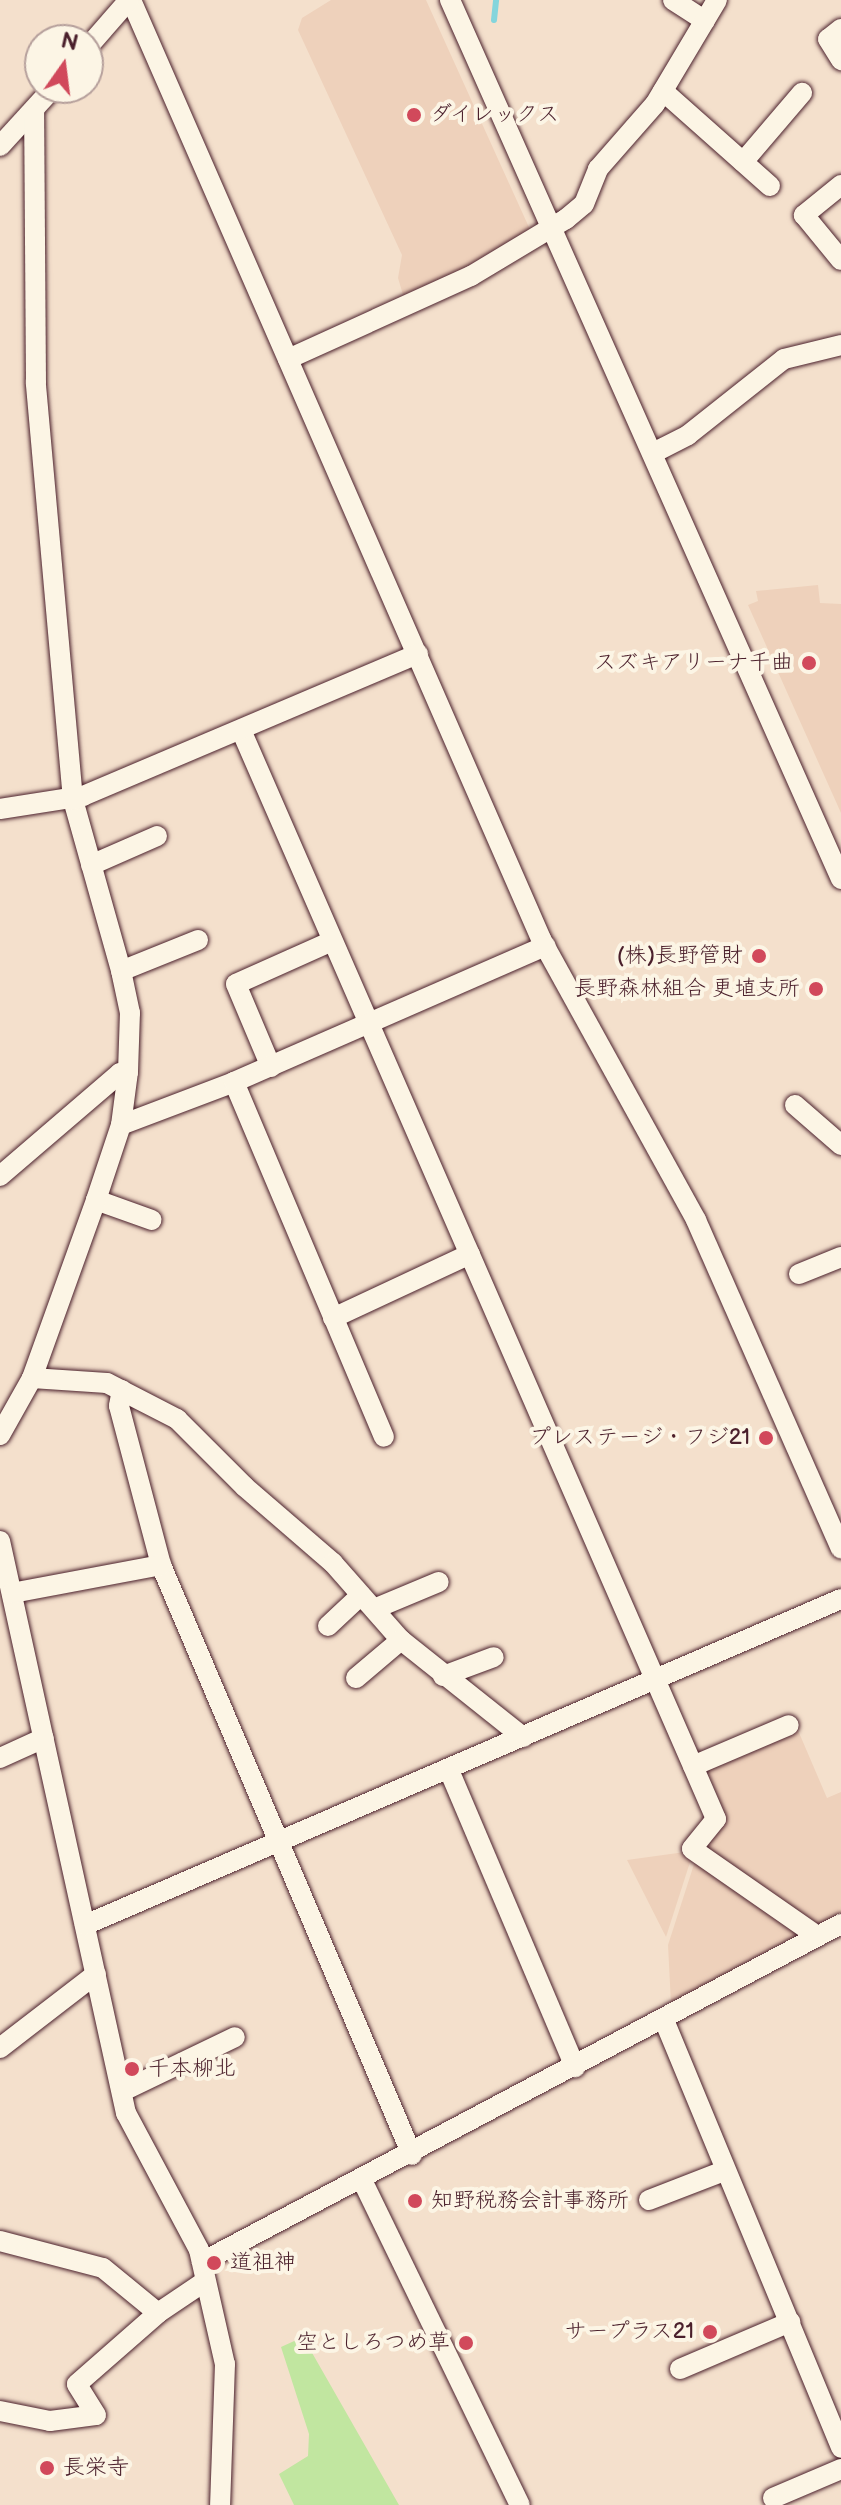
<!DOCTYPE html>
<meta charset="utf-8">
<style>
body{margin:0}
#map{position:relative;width:841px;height:2505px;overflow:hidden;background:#f4e0cc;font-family:"Balsamiq Sans","Klee One",sans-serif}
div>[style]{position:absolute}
.built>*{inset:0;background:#eed1bb}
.green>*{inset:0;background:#c1e6a0}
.stream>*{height:6px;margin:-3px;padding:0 3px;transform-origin:3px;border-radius:3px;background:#84d5dc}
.roads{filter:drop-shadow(0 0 2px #4a1f2b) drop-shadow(0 0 2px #4a1f2b)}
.minor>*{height:20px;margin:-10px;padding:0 10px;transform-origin:10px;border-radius:10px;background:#fcf5e5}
.dots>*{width:22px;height:22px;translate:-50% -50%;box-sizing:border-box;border:4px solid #fcf5e5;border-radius:50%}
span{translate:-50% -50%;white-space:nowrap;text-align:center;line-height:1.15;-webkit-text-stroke:8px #fcf5e5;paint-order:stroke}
.poi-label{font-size:22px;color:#4a1f2b}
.left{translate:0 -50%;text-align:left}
.right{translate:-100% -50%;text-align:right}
.north{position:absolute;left:24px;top:24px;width:80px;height:80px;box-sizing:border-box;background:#fcf5e5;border:2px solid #b59f9b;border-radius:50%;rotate:14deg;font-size:22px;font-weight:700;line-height:32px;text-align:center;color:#4a1f2b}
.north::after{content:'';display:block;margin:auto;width:28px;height:36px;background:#d1495b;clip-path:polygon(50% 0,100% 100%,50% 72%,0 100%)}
</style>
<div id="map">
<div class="built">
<i style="clip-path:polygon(331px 0,426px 0,532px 234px,404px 298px,398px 278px,402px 255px,298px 30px,302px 18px)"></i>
<i style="clip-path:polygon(818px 585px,820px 603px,841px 604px,841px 813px,748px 605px,758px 601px,756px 591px)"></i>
<i style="clip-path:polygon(797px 1728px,827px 1798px,841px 1792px,841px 1914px,817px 1925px,705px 1849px,727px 1820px,705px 1765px)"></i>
<i style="clip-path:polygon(685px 1852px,692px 1856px,666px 1937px,627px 1860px)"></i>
<i style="clip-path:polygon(696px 1858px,803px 1932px,671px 2004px,668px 1945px)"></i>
</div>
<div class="green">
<i style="clip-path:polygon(303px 2337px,399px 2505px,294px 2505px,279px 2474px,308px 2456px,309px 2434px,281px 2347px)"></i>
</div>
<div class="stream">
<i style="left:494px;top:20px;width:20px;rotate:-84deg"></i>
</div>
<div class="roads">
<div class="minor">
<i style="left:131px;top:0;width:1025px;rotate:66.41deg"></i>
<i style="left:541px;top:939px;width:321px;rotate:61.1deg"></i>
<i style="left:696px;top:1220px;width:359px;rotate:66.2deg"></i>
<i style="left:450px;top:0;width:962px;rotate:66.02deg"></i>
<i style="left:673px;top:0;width:38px;rotate:33deg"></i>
<i style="left:841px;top:29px;width:16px;rotate:142deg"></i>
<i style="left:828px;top:39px;width:25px;rotate:58deg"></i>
<i style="left:88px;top:47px;width:62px;rotate:-48.9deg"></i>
<i style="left:663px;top:91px;width:143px;rotate:41.6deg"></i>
<i style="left:0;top:146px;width:79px;rotate:-47.6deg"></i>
<i style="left:743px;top:162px;width:91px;rotate:-49.5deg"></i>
<i style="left:841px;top:185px;width:48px;rotate:141deg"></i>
<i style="left:804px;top:215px;width:58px;rotate:50.6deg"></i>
<i style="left:288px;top:359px;width:201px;rotate:-24.4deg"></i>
<i style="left:471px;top:276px;width:111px;rotate:-31deg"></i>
<i style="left:566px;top:219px;width:23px;rotate:-40deg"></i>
<i style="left:584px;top:204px;width:38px;rotate:-68deg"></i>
<i style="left:598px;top:169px;width:86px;rotate:-48.8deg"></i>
<i style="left:655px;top:104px;width:121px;rotate:-59.2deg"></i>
<i style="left:653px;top:453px;width:39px;rotate:-27deg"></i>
<i style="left:688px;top:435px;width:122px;rotate:-38.4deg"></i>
<i style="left:784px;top:359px;width:59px;rotate:-13.8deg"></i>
<i style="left:241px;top:730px;width:1188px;rotate:66.43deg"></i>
<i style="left:716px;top:1819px;width:38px;rotate:129deg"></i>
<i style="left:692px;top:1849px;width:152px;rotate:34.8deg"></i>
<i style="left:0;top:809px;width:84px;rotate:-8.9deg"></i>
<i style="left:83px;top:796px;width:364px;rotate:-23deg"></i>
<i style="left:91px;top:865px;width:72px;rotate:-23.7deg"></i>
<i style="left:121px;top:971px;width:83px;rotate:-21.9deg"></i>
<i style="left:271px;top:1067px;width:90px;rotate:-112.9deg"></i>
<i style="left:236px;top:984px;width:105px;rotate:-24.1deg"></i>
<i style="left:234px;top:1082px;width:385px;rotate:67.1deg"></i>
<i style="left:795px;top:1105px;width:61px;rotate:41deg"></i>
<i style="left:121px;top:1125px;width:121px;rotate:-20.8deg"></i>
<i style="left:234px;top:1082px;width:340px;rotate:-23.6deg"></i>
<i style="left:0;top:1176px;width:158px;rotate:-40.6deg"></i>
<i style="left:120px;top:1073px;width:8px;rotate:-7deg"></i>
<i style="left:96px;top:1200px;width:59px;rotate:19.7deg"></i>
<i style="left:799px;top:1274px;width:45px;rotate:-22deg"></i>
<i style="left:333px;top:1318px;width:151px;rotate:-25deg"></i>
<i style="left:32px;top:1378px;width:75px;rotate:3.8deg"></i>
<i style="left:107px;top:1383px;width:79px;rotate:27.2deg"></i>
<i style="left:177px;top:1419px;width:96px;rotate:45deg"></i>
<i style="left:245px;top:1487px;width:116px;rotate:40.8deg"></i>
<i style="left:333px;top:1563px;width:103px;rotate:48.6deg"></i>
<i style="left:401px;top:1640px;width:156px;rotate:38.5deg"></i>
<i style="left:122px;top:1390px;width:16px;rotate:101deg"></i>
<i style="left:119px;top:1406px;width:164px;rotate:75.2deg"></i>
<i style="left:161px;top:1565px;width:641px;rotate:66.95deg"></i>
<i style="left:0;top:1435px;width:65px;rotate:-60.7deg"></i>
<i style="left:32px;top:1378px;width:189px;rotate:-70.2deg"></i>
<i style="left:96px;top:1200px;width:79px;rotate:-71.6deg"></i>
<i style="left:121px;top:1125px;width:53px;rotate:-82.5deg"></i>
<i style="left:128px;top:1072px;width:59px;rotate:-88.1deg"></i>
<i style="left:130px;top:1013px;width:40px;rotate:-102deg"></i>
<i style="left:122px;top:974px;width:181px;rotate:-105.7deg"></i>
<i style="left:73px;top:800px;width:419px;rotate:-95.1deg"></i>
<i style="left:36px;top:383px;width:272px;rotate:-90.4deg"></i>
<i style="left:0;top:1541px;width:586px;rotate:77.58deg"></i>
<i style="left:126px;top:2113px;width:155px;rotate:61.9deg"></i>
<i style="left:199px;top:2250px;width:117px;rotate:77.2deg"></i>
<i style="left:225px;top:2364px;width:141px;rotate:92deg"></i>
<i style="left:12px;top:1593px;width:152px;rotate:-10.6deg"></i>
<i style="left:374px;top:1609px;width:70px;rotate:-22.6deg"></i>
<i style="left:328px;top:1626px;width:45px;rotate:-43.2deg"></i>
<i style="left:443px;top:1676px;width:54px;rotate:-20.4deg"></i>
<i style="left:356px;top:1678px;width:59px;rotate:-40.2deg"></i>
<i style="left:0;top:1758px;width:48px;rotate:-24.4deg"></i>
<i style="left:693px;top:1766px;width:104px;rotate:-23.1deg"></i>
<i style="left:449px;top:1770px;width:323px;rotate:67deg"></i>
<i style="left:85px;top:1925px;width:823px;rotate:-23.33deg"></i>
<i style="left:664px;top:2020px;width:463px;rotate:67.5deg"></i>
<i style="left:0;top:2048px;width:121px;rotate:-37.6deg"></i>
<i style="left:123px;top:2091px;width:124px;rotate:-25.7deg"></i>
<i style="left:362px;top:2180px;width:361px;rotate:64.1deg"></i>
<i style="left:649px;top:2200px;width:80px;rotate:-21.1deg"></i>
<i style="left:0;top:2241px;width:106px;rotate:14.7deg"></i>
<i style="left:103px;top:2268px;width:71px;rotate:39.3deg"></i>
<i style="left:202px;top:2262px;width:723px;rotate:-27.88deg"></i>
<i style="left:680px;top:2369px;width:120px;rotate:-23.1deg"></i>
<i style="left:0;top:2411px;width:51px;rotate:11.3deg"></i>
<i style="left:50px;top:2421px;width:46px;rotate:-7.4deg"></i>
<i style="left:96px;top:2415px;width:36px;rotate:-122deg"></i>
<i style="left:77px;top:2384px;width:108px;rotate:-41.2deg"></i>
<i style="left:158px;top:2313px;width:55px;rotate:-34deg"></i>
<i style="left:773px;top:2498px;width:74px;rotate:-23.1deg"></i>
</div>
</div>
<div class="dots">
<i style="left:414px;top:115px;background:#d1495b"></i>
<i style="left:809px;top:663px;background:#d1495b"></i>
<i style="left:759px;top:956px;background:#d1495b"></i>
<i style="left:816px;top:989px;background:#d1495b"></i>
<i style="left:766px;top:1438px;background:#d1495b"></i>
<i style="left:132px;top:2069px;background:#d1495b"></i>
<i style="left:415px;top:2201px;background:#d1495b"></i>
<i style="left:214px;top:2263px;background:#d1495b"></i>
<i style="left:710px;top:2332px;background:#d1495b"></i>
<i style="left:466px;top:2343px;background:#d1495b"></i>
<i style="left:47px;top:2468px;background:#d1495b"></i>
</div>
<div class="poi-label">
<span class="left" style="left:430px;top:115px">ダイレックス</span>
<span class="right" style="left:793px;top:663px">スズキアリーナ千曲</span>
<span class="right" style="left:743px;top:956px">(株)長野管財</span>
<span class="right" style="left:800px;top:989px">長野森林組合 更埴支所</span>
<span class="right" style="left:750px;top:1438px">プレステージ・フジ21</span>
<span class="left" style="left:148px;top:2069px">千本柳北</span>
<span class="left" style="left:431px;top:2201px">知野税務会計事務所</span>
<span class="left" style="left:230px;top:2263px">道祖神</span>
<span class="right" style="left:694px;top:2332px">サープラス21</span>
<span class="right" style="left:450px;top:2343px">空としろつめ草</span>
<span class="left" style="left:63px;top:2468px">長栄寺</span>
</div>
<div class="north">N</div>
</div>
